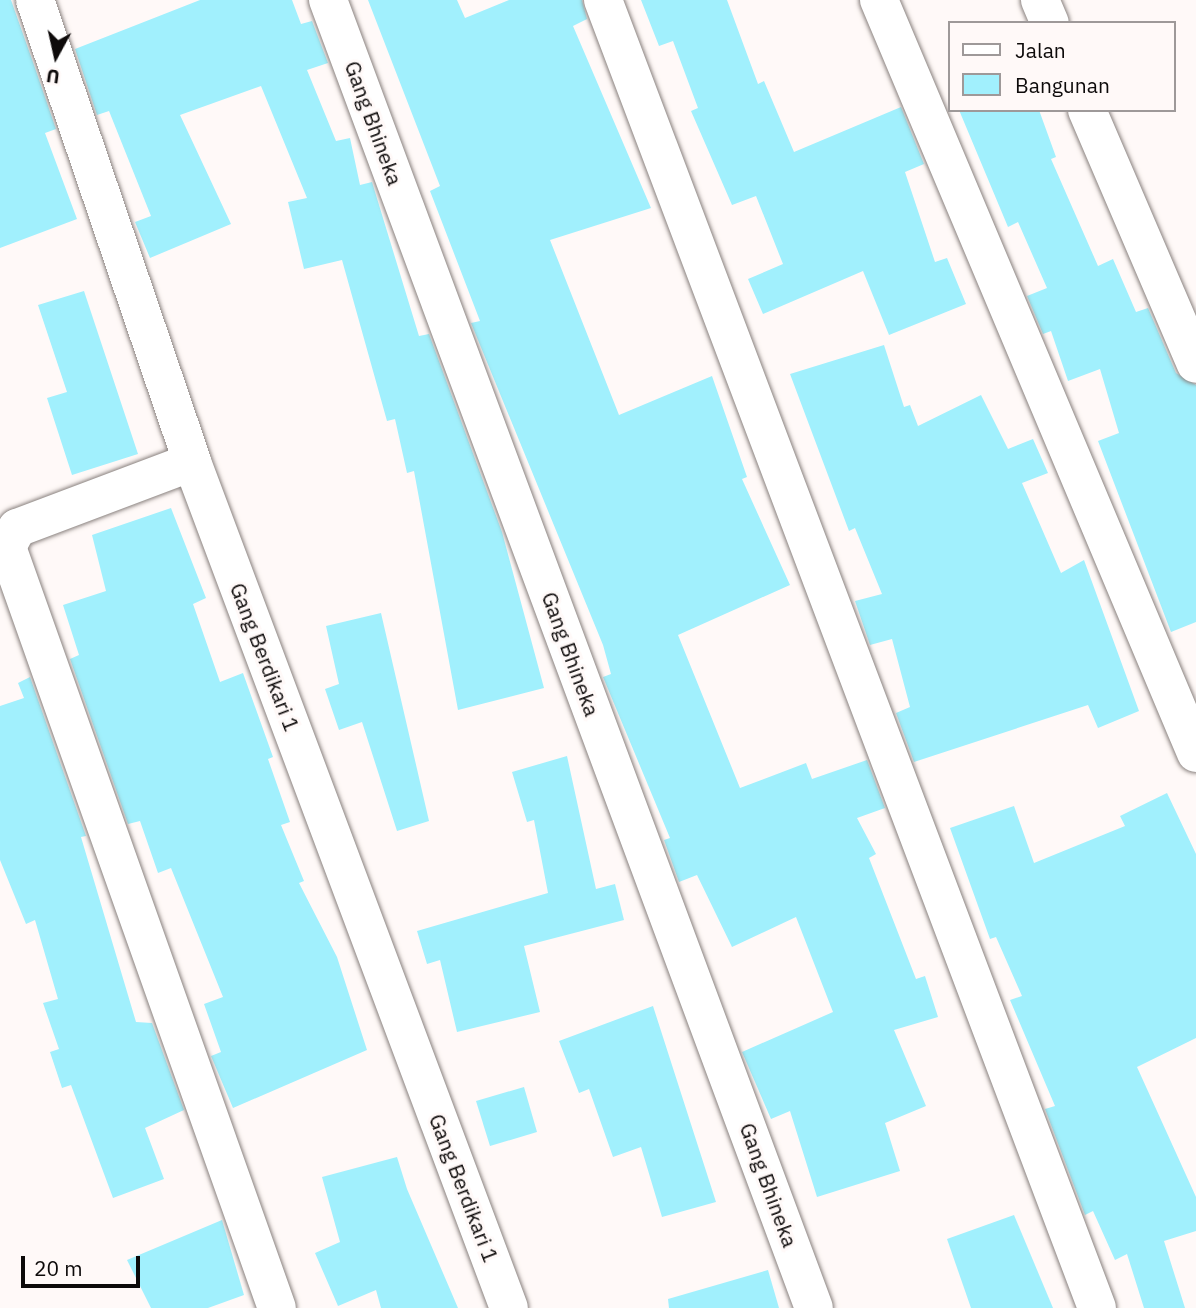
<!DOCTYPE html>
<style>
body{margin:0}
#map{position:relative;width:1196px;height:1308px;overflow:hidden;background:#fff9f8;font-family:"IBM Plex Sans",sans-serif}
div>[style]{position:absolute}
.building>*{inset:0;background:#a1f0fd}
.roads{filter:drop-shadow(0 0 2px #8a827f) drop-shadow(0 0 2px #8a827f)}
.minor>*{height:38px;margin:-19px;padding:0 19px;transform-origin:19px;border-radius:19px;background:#fff}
span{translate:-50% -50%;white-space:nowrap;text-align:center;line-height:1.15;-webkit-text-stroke:6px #fff9f8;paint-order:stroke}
.street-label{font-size:21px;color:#0d0a0a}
.legend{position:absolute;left:948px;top:21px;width:228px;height:91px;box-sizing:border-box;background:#fff9f8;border:2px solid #9e9999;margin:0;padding:9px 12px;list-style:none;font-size:21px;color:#0d0a0a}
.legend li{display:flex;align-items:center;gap:14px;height:35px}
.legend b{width:35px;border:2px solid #9e9999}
.north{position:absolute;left:21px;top:21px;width:70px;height:70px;-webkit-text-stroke:5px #fff9f8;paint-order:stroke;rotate:188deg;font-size:19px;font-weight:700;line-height:28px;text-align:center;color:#0d0a0a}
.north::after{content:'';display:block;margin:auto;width:24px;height:32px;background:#0d0a0a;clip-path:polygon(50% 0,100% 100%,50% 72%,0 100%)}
.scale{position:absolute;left:21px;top:1256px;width:119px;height:32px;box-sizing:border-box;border:4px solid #0d0a0a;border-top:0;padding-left:9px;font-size:21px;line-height:24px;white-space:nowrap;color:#0d0a0a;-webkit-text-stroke:5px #fff9f8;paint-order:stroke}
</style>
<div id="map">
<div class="building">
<i style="clip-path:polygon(0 0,11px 0,34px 65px,56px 129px,45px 133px,77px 219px,0 248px)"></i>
<i style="clip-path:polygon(200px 0,292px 0,301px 24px,312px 21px,328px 63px,307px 70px,336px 141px,350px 138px,360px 185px,372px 182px,419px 336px,429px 334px,502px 532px,544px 688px,458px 710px,414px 471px,407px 473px,395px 419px,387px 421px,342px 260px,304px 269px,288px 202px,307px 198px,261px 86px,180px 115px,231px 224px,150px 258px,135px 222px,151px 216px,109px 111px,97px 115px,75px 49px)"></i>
<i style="clip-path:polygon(368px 0,457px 0,465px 18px,509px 0,582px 0,587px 19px,573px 26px,651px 208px,550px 240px,619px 415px,712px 376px,747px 477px,742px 479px,790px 585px,678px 635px,740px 788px,806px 763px,812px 779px,867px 760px,885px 808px,857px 818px,876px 854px,869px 858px,916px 979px,925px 976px,938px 1017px,894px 1030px,926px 1106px,885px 1123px,900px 1171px,817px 1197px,790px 1111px,771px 1119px,742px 1052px,833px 1012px,796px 917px,732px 947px,697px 875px,679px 882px,664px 840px,670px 838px,603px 677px,611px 674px,603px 645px,471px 323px,480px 321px,430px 191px,440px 186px)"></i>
<i style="clip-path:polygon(641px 0,727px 0,758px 84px,764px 81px,794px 152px,901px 107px,924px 164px,905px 172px,935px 262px,947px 258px,966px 304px,889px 335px,863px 271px,763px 314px,748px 279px,783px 264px,756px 196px,732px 205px,691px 111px,698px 108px,673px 41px,659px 46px)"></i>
<i style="clip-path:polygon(959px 110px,1039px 110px,1056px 157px,1051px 159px,1098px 266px,1113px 259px,1136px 312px,1148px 308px,1176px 373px,1196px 385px,1196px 622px,1171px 632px,1098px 441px,1119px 433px,1100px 369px,1068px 381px,1051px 331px,1043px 334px,1027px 296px,1047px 288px,1018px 222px,1008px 227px)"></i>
<i style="clip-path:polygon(84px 291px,138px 454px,72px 475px,47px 398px,67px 392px,38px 305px)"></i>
<i style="clip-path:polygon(884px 345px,904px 407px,910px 405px,918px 426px,981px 395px,1008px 449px,1033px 439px,1048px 473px,1022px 483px,1061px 573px,1084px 560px,1139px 711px,1098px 728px,1088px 705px,914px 762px,896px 713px,910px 707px,892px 639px,870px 645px,855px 601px,882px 594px,855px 528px,849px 531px,790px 374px)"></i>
<i style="clip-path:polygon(171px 508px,206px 598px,193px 604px,220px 682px,243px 673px,273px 757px,268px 759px,290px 822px,281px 825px,304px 881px,299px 883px,337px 957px,367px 1050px,233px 1108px,211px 1056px,221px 1052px,204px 1004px,223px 997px,171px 868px,158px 873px,140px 821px,128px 824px,70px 659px,79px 655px,63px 605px,106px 591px,92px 535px)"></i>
<i style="clip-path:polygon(381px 613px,429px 821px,397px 831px,362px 722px,339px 730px,325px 689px,339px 684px,326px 626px)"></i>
<i style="clip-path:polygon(30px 677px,86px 836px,81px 837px,136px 1022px,152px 1023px,184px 1110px,145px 1128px,164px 1179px,113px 1198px,71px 1085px,62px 1088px,50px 1052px,59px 1049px,43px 1003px,58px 999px,35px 920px,26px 924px,0 860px,0 706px,24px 698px,18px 683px)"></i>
<i style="clip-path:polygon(567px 756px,596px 889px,615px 884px,624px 920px,524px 946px,540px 1012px,457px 1032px,440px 960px,427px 964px,417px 931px,548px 893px,534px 820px,527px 822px,512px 772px)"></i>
<i style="clip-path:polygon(1167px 793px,1196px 854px,1196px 1038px,1137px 1067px,1196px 1197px,1196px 1231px,1164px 1241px,1185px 1308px,1144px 1308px,1127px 1254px,1115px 1260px,1093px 1211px,1085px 1215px,1045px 1109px,1055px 1106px,1010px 1000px,1022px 996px,996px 937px,990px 939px,950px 828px,1014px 806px,1034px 863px,1125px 826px,1120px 816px)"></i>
<i style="clip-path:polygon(653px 1006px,716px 1202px,662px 1217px,641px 1147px,613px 1157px,589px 1089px,579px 1093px,559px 1041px)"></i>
<i style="clip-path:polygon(524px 1087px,537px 1132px,490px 1146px,476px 1101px)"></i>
<i style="clip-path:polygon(397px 1157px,407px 1189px,458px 1308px,381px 1308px,376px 1290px,338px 1306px,315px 1253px,340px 1242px,322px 1177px)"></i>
<i style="clip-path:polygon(1014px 1215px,1053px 1308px,971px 1308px,947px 1239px)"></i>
<i style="clip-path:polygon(222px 1220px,244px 1295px,208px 1308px,151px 1308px,127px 1260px)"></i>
<i style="clip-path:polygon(768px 1270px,779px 1308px,669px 1308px,668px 1299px)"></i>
</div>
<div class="roads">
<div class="minor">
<i style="left:35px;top:0;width:488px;rotate:71.2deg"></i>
<i style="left:192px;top:462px;width:903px;rotate:69.46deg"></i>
<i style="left:328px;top:0;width:1395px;rotate:69.62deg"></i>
<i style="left:603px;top:0;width:1398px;rotate:69.31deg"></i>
<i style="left:879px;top:0;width:817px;rotate:67.17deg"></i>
<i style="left:1040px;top:0;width:25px;rotate:67deg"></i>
<i style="left:1087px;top:110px;width:276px;rotate:66.8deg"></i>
<i style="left:192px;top:462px;width:187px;rotate:159.3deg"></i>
<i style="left:17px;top:528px;width:21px;rotate:118deg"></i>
<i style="left:7px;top:547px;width:807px;rotate:70.47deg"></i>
</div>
</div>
<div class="street-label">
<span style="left:374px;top:123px;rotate:70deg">Gang Bhineka</span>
<span style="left:571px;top:654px;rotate:70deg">Gang Bhineka</span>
<span style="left:265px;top:657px;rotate:69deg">Gang Berdikari 1</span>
<span style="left:769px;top:1185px;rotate:70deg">Gang Bhineka</span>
<span style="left:464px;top:1188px;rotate:69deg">Gang Berdikari 1</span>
</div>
<ul class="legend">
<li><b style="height:9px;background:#fff"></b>Jalan</li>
<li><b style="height:19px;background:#a1f0fd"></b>Bangunan</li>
</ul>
<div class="north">U</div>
<div class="scale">20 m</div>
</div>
